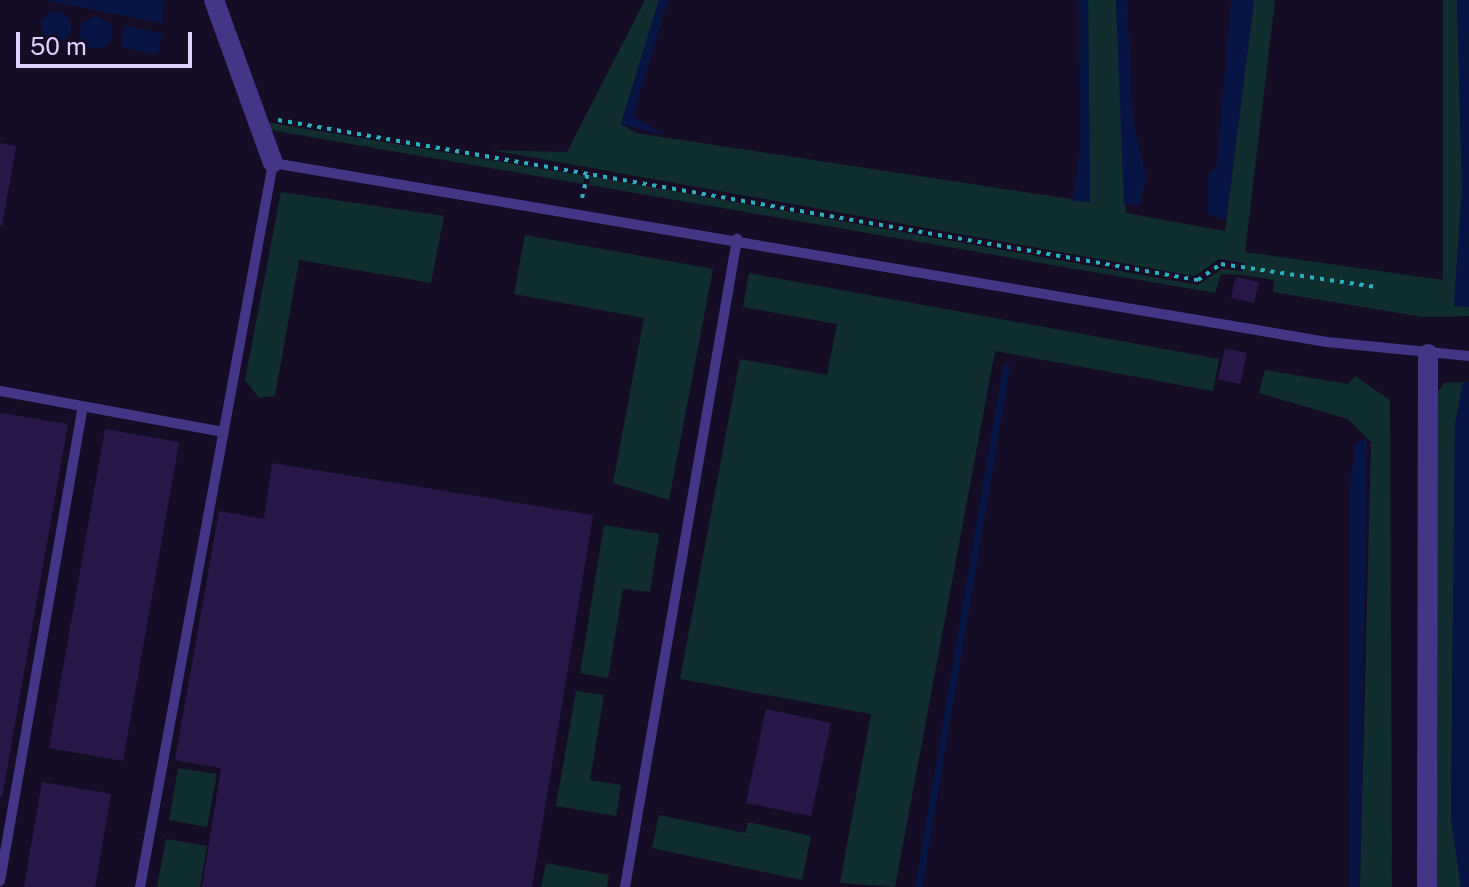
<!DOCTYPE html>
<style>
body{margin:0}
#map{position:relative;width:1469px;height:887px;overflow:hidden;background:#150d26;font-family:"Public Sans",sans-serif}
div>[style]{position:absolute}
.green>*{inset:0;background:#102d30}
.water>*{inset:0;background:#071545}
.round{border-radius:50%}
.stream>*{height:7px;margin:-3.5px;padding:0 3.5px;transform-origin:3.5px;border-radius:3.5px;background:#071545}
.building>*{inset:0;background:#281848}
.path>*{height:4px;margin-top:-2px;transform-origin:0;background:repeating-linear-gradient(90deg,#28b1bd 0 4px,transparent 0 10px)}
.service>*{height:10px;margin:-5px;padding:0 5px;transform-origin:5px;border-radius:5px;background:#443687}
.minor>*{height:20px;margin:-10px;padding:0 10px;transform-origin:10px;border-radius:10px;background:#443687}
span{translate:-50% -50%;white-space:nowrap;text-align:center;line-height:1.15;-webkit-text-stroke:7px #150d26;paint-order:stroke}
.scale{position:absolute;left:16px;top:32px;width:176px;height:36px;box-sizing:border-box;border:4px solid #ddd2ff;border-top:0;padding-left:10px;font-size:24px;line-height:28px;white-space:nowrap;color:#ddd2ff;-webkit-text-stroke:6px #150d26;paint-order:stroke}
</style>
<div id="map">
<div class="green">
<i style="clip-path:polygon(645px 0,659px 0,621px 124px,636px 133px,1090px 202px,1088px 0,1116px 0,1126px 213px,1225px 231px,1254px 0,1275px 0,1245px 252px,1443px 280px,1443px 0,1457px 0,1462px 189px,1454px 306px,1469px 307px,1469px 316px,1423px 317px,1273px 292px,1274px 280px,1242px 275px,1221px 274px,1215px 293px,589px 185px,590px 176px,1198px 285px,1222px 269px,1243px 271px,1244px 263px,1219px 259px,1194px 276px,491px 150px,567px 152px)"></i>
<i style="clip-path:polygon(266px 122px,585px 176px,583px 184px,270px 130px)"></i>
<i style="clip-path:polygon(281px 192px,444px 216px,431px 283px,299px 260px,275px 396px,259px 398px,245px 380px)"></i>
<i style="clip-path:polygon(525px 235px,713px 269px,669px 500px,613px 483px,644px 318px,514px 294px)"></i>
<i style="clip-path:polygon(749px 273px,1219px 359px,1213px 391px,995px 351px,895px 887px,840px 883px,871px 714px,680px 679px,740px 359px,827px 375px,837px 324px,743px 307px)"></i>
<i style="clip-path:polygon(1265px 370px,1348px 384px,1355px 376px,1390px 400px,1392px 887px,1360px 887px,1371px 442px,1348px 419px,1259px 393px)"></i>
<i style="clip-path:polygon(1463px 382px,1455px 425px,1451px 817px,1461px 887px,1436px 887px,1435px 396px,1444px 383px)"></i>
<i style="clip-path:polygon(604px 525px,659px 534px,650px 592px,623px 589px,608px 678px,580px 673px)"></i>
<i style="clip-path:polygon(576px 691px,604px 695px,590px 780px,621px 785px,616px 816px,556px 806px)"></i>
<i style="clip-path:polygon(178px 768px,217px 774px,207px 827px,169px 820px)"></i>
<i style="clip-path:polygon(659px 815px,745px 833px,748px 822px,811px 836px,802px 880px,652px 848px)"></i>
<i style="clip-path:polygon(166px 839px,207px 846px,200px 887px,157px 887px)"></i>
<i style="clip-path:polygon(546px 863px,609px 875px,607px 887px,541px 887px)"></i>
</div>
<div class="water">
<i style="clip-path:polygon(45px 0,164px 0,162px 23px)"></i>
<i style="clip-path:polygon(659px 0,668px 0,633px 116px,664px 135px,621px 124px)"></i>
<i style="clip-path:polygon(1079px 0,1088px 0,1090px 202px,1073px 201px,1080px 150px)"></i>
<i style="clip-path:polygon(1116px 0,1127px 0,1133px 122px,1146px 176px,1140px 205px,1124px 204px)"></i>
<i style="clip-path:polygon(1231px 0,1254px 0,1226px 220px,1208px 214px,1208px 176px,1217px 166px)"></i>
<i style="clip-path:polygon(1457px 0,1469px 0,1469px 307px,1454px 306px,1462px 189px)"></i>
<i class="round" style="left:41px;top:12px;width:30px;height:30px"></i>
<i class="round" style="left:80px;top:17px;width:32px;height:32px"></i>
<i style="clip-path:polygon(125px 26px,162px 33px,158px 54px,121px 47px)"></i>
<i style="clip-path:polygon(1463px 382px,1469px 382px,1469px 887px,1461px 887px,1451px 817px,1455px 425px)"></i>
<i style="clip-path:polygon(1367px 438px,1360px 887px,1349px 887px,1350px 490px,1355px 444px)"></i>
</div>
<div class="stream">
<i style="left:918px;top:887px;width:527px;rotate:-80.39deg"></i>
</div>
<div class="building">
<i style="clip-path:polygon(0 143px,16px 146px,2px 226px,0 225px)"></i>
<i style="clip-path:polygon(1236px 277px,1259px 282px,1254px 303px,1231px 298px)"></i>
<i style="clip-path:polygon(1225px 348px,1247px 353px,1240px 384px,1218px 379px)"></i>
<i style="clip-path:polygon(0 413px,68px 424px,2px 797px,0 797px)"></i>
<i style="clip-path:polygon(105px 429px,179px 442px,123px 761px,49px 748px)"></i>
<i style="clip-path:polygon(272px 463px,593px 515px,532px 887px,202px 887px,221px 768px,175px 760px,219px 511px,264px 519px)"></i>
<i style="clip-path:polygon(766px 709px,831px 723px,811px 816px,746px 803px)"></i>
<i style="clip-path:polygon(42px 782px,111px 794px,95px 887px,24px 887px)"></i>
</div>
<div class="path">
<i style="left:278px;top:120px;width:934px;rotate:9.87deg"></i>
<i style="left:1198px;top:280px;width:28px;rotate:-35deg"></i>
<i style="left:1221px;top:264px;width:157px;rotate:8.4deg"></i>
<i style="left:582px;top:198px;width:27px;rotate:-77deg"></i>
</div>
<div class="service">
<i style="left:0;top:391px;width:227px;rotate:10.4deg"></i>
<i style="left:0;top:881px;width:481px;rotate:-80.1deg"></i>
<i style="left:140px;top:887px;width:736px;rotate:-79.59deg"></i>
<i style="left:273px;top:163px;width:1069px;rotate:9.64deg"></i>
<i style="left:1327px;top:342px;width:143px;rotate:5.6deg"></i>
<i style="left:625px;top:887px;width:658px;rotate:-80.19deg"></i>
</div>
<div class="minor">
<i style="left:214px;top:0;width:173px;rotate:70.1deg"></i>
<i style="left:1427px;top:887px;width:533px;rotate:-89.89deg"></i>
</div>
<div class="scale">50 m</div>
</div>
